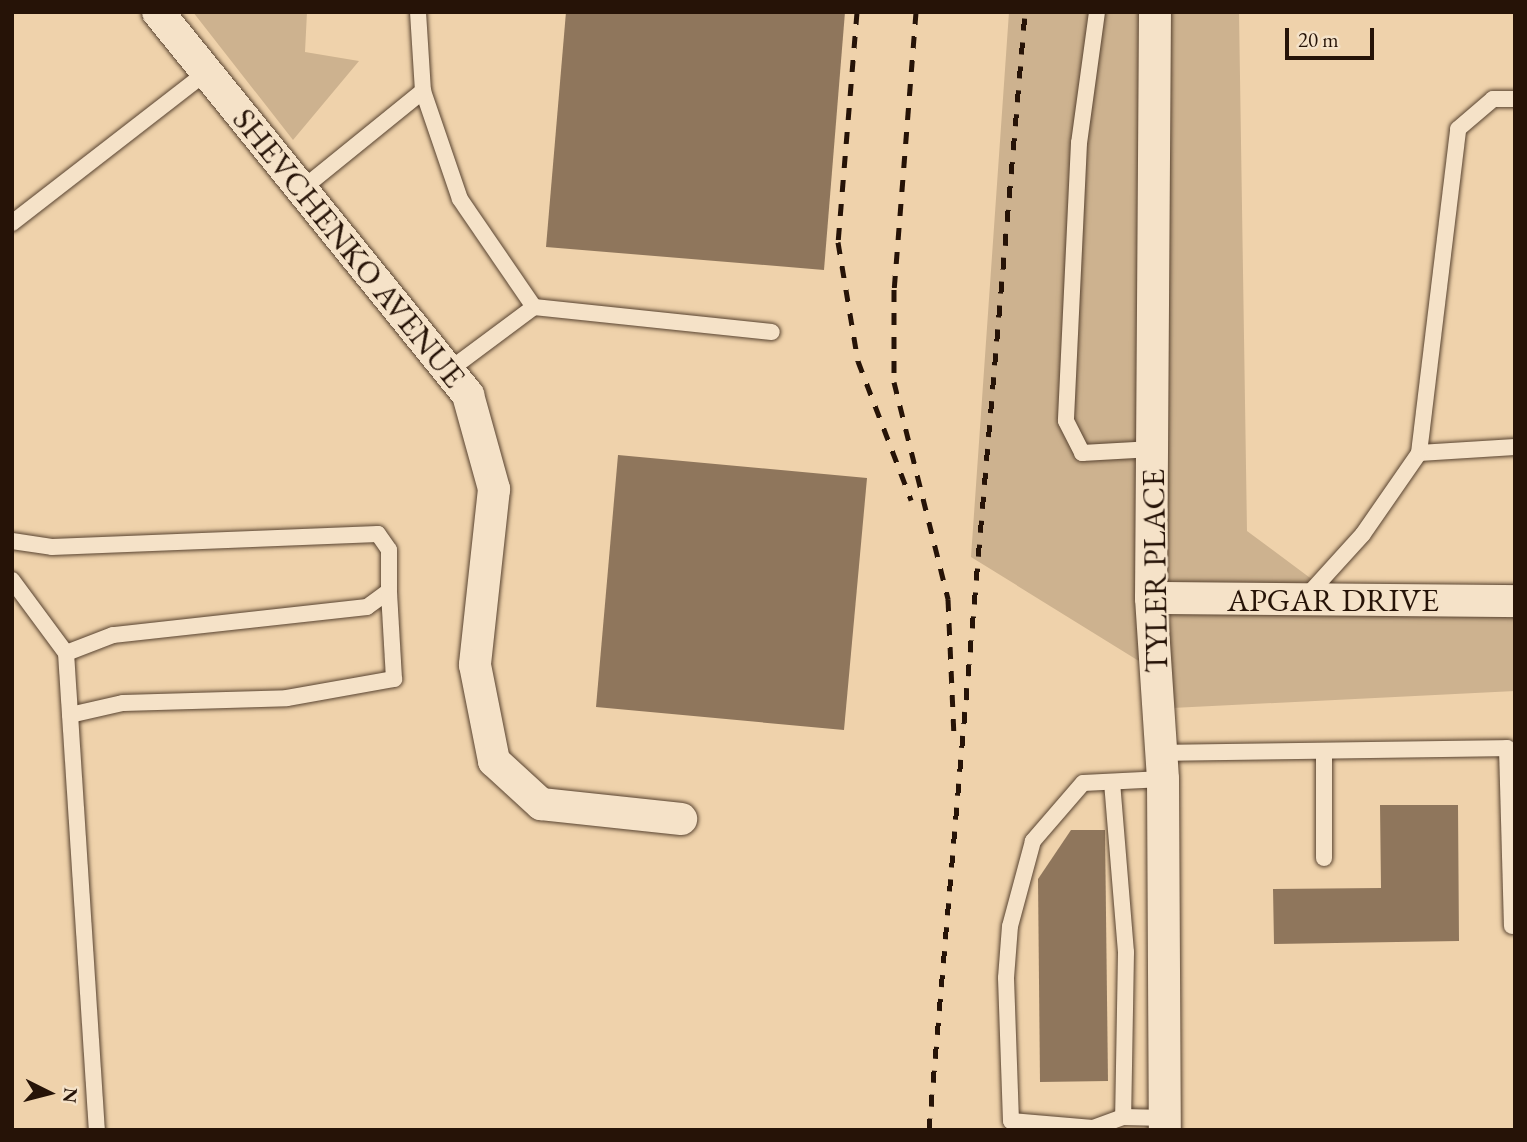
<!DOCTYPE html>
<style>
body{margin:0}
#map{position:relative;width:1527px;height:1142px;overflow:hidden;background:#efd2ab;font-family:"EB Garamond",serif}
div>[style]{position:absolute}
.green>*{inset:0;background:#cdb28f}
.building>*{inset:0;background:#8f765c}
.roads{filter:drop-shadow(0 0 2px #584330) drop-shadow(0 0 2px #584330)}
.lane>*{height:16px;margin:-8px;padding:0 8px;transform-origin:8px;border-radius:8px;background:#f5e2c8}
.street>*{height:32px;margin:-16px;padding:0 16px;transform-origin:16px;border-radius:16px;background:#f5e2c8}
.rail>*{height:5px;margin-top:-2.5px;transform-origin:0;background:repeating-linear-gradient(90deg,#261307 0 12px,transparent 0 24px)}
span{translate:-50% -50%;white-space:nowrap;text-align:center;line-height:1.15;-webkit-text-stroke:5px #f5e2c8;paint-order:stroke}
.street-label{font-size:32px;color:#261307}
.frame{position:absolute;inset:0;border:14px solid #261307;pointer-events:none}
.north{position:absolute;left:14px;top:1058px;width:70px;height:70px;-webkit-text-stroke:5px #f5e2c8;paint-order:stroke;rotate:96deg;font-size:19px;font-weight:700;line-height:28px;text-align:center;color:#261307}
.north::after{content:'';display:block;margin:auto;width:24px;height:32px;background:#261307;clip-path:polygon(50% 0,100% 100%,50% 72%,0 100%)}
.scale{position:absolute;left:1285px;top:28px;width:89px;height:32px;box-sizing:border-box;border:4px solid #261307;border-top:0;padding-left:9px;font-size:21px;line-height:24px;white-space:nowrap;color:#261307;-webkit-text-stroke:5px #f5e2c8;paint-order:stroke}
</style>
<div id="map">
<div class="green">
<i style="clip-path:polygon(193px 12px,307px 12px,305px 52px,359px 61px,293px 140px)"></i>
<i style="clip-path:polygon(1009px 12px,1239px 12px,1247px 531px,1325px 589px,1515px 584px,1515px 691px,1152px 709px,1155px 671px,971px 557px)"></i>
</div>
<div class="building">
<i style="clip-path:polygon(566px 12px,845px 12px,824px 270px,546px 247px)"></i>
<i style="clip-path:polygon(618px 455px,867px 478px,844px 730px,596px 707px)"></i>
<i style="clip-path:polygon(1380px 805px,1458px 805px,1459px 941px,1274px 944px,1273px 889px,1381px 888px)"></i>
<i style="clip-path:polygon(1071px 830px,1105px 830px,1108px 1081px,1040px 1082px,1038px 879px)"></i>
</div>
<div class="roads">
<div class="lane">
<i style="left:418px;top:12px;width:79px;rotate:86.4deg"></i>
<i style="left:423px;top:91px;width:114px;rotate:71.1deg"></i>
<i style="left:460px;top:199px;width:131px;rotate:55.6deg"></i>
<i style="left:534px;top:307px;width:239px;rotate:6deg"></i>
<i style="left:1097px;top:12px;width:132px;rotate:97.8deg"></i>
<i style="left:1079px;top:143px;width:278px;rotate:92.7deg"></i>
<i style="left:1066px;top:421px;width:36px;rotate:63deg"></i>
<i style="left:1082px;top:453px;width:71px;rotate:-3.2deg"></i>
<i style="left:302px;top:189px;width:156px;rotate:-39deg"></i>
<i style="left:12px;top:223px;width:247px;rotate:-37.8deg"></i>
<i style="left:448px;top:371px;width:107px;rotate:-36.7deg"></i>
<i style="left:1419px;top:453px;width:96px;rotate:-3.6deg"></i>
<i style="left:12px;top:541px;width:40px;rotate:8.5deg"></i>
<i style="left:52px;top:547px;width:326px;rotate:-2.3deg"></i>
<i style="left:378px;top:534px;width:19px;rotate:55deg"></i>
<i style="left:389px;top:550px;width:41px;rotate:90deg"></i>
<i style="left:389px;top:591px;width:27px;rotate:144deg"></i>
<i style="left:367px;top:607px;width:256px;rotate:173.7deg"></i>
<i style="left:113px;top:635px;width:50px;rotate:159deg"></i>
<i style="left:12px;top:580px;width:91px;rotate:53.5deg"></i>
<i style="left:66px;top:653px;width:478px;rotate:86.3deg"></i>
<i style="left:1305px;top:598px;width:86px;rotate:-47.8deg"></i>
<i style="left:1363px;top:534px;width:98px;rotate:-55.3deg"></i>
<i style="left:1419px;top:453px;width:326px;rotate:-83.1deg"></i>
<i style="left:1458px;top:129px;width:46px;rotate:-40.6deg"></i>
<i style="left:1493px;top:99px;width:22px"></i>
<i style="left:70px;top:715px;width:54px;rotate:-12.8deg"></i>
<i style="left:123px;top:703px;width:164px;rotate:-1.7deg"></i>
<i style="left:287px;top:698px;width:109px;rotate:-10.1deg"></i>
<i style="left:394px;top:679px;width:88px;rotate:-93.3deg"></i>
<i style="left:1324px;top:752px;width:106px;rotate:90deg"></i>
<i style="left:1162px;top:753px;width:345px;rotate:-0.8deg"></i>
<i style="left:1507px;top:748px;width:178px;rotate:88.4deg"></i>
<i style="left:1163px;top:779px;width:80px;rotate:177.1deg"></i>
<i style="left:1083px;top:783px;width:77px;rotate:130.8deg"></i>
<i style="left:1033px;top:841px;width:88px;rotate:105.1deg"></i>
<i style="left:1010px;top:926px;width:52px;rotate:94.4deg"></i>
<i style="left:1006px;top:978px;width:143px;rotate:88deg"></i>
<i style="left:1011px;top:1121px;width:82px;rotate:4.9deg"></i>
<i style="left:1093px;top:1128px;width:32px;rotate:-20deg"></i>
<i style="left:1123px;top:1117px;width:43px;rotate:1.3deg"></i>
<i style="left:1112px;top:782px;width:171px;rotate:85.3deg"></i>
<i style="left:1126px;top:952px;width:165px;rotate:91deg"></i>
</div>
<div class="street">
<i style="left:158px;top:12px;width:493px;rotate:51deg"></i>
<i style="left:468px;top:395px;width:98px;rotate:74.5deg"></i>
<i style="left:494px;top:489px;width:177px;rotate:96.2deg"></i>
<i style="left:475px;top:665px;width:98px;rotate:78.8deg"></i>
<i style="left:494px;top:761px;width:64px;rotate:42.5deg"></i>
<i style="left:541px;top:804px;width:141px;rotate:6.1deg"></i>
<i style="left:1155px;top:12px;width:586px;rotate:90.39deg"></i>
<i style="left:1151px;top:598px;width:181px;rotate:86.2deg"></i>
<i style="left:1163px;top:779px;width:351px;rotate:89.7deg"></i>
<i style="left:1151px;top:598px;width:364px;rotate:0.5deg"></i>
</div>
</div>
<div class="rail">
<i style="left:857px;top:12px;width:231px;rotate:94.7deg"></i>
<i style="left:838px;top:242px;width:121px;rotate:80.5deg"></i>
<i style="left:858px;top:361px;width:149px;rotate:69.1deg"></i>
<i style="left:916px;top:12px;width:278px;rotate:94.5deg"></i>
<i style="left:894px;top:289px;width:93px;rotate:90deg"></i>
<i style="left:894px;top:382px;width:224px;rotate:76deg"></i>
<i style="left:948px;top:599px;width:137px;rotate:87.5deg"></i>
<i style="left:929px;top:1130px;width:1122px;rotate:-85.09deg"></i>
</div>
<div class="street-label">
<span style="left:349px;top:248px;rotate:51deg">SHEVCHENKO AVENUE</span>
<span style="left:1155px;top:571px;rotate:-91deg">TYLER PLACE</span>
<span style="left:1333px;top:600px">APGAR DRIVE</span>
</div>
<div class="frame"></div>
<div class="north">N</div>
<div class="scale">20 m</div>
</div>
